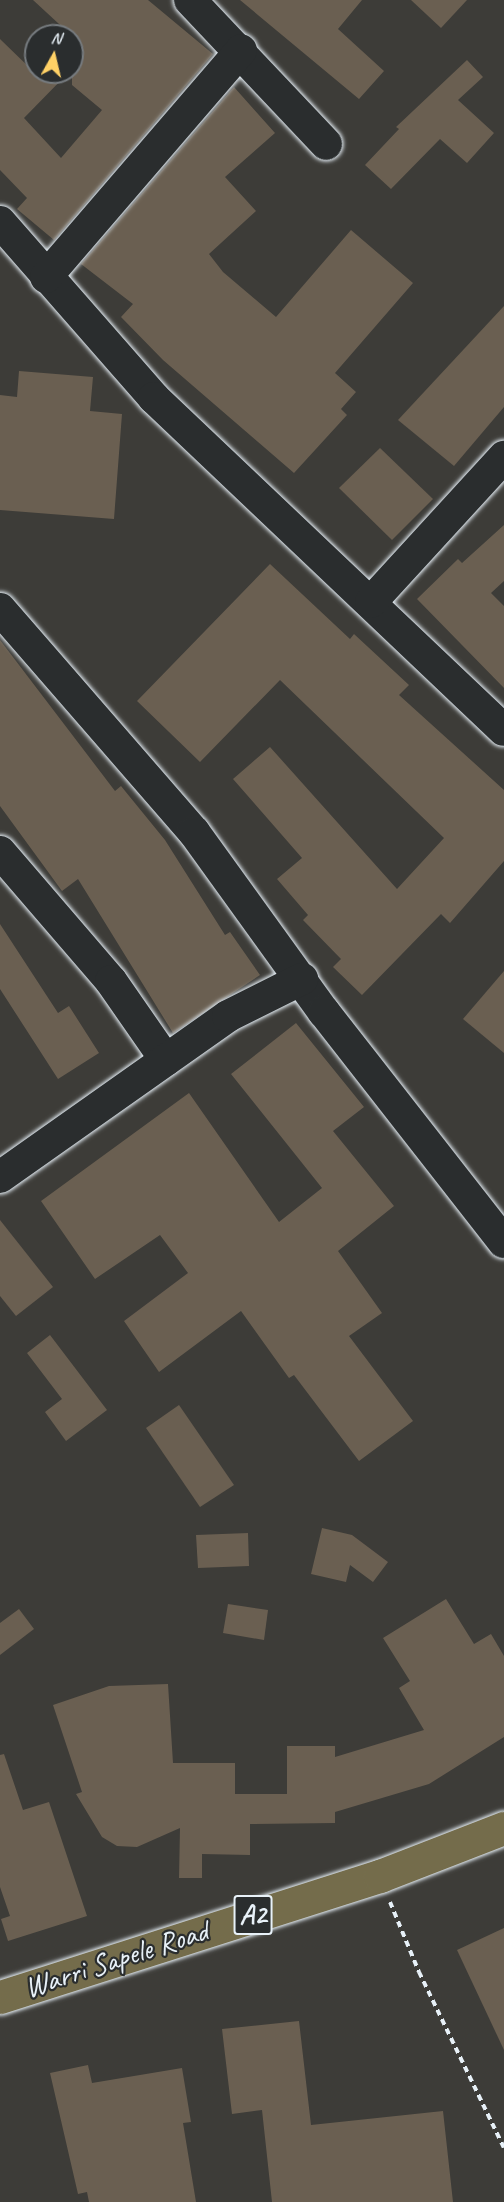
<!DOCTYPE html>
<style>
body{margin:0}
#map{position:relative;width:504px;height:2202px;overflow:hidden;background:#3d3c38;font-family:Caveat,sans-serif}
div>[style]{position:absolute}
.building>*{inset:0;background:#6a5f51}
.path>*{height:4px;margin-top:-2px;transform-origin:0;background:repeating-linear-gradient(90deg,#e8f1f8 0 6px,transparent 0 10.5px)}
.roads{filter:drop-shadow(0 0 2px #e8f1f8) drop-shadow(0 0 2px #e8f1f8)}
.minor>*{height:32px;margin:-16px;padding:0 16px;transform-origin:16px;border-radius:16px;background:#2a2d2e}
.highway>*{height:33px;margin:-16.5px;padding:0 16.5px;transform-origin:16.5px;border-radius:16.5px;background:#746c4b}
span{translate:-50% -50%;white-space:nowrap;text-align:center;line-height:1.15;-webkit-text-stroke:4.5px #2a2d2e;paint-order:stroke}
.shield-label span{padding:2px 4px;background:#2a2d2e;border:2px solid;border-radius:4px;-webkit-text-stroke-width:0}
.shield-label{font-size:28px;color:#e8f1f8;font-weight:700}
.street-label{font-size:30px;color:#e8f1f8}
.north{position:absolute;left:24px;top:24px;width:60px;height:60px;box-sizing:border-box;background:#2a2d2e;border:2px solid #767b7f;border-radius:50%;rotate:8deg;font-size:16px;font-weight:700;line-height:24px;text-align:center;color:#e8f1f8}
.north::after{content:'';display:block;margin:auto;width:21px;height:27px;background:#ffd166;clip-path:polygon(50% 0,100% 100%,50% 72%,0 100%)}
</style>
<div id="map">
<div class="building">
<i style="clip-path:polygon(33px 0,148px 0,213px 54px,54px 240px,17px 209px,27px 198px,0 170px,0 39px,34px 72px,69px 72px,24px 118px,61px 158px,102px 110px,72px 85px,72px 36px)"></i>
<i style="clip-path:polygon(240px 0,362px 0,338px 29px,384px 71px,359px 99px)"></i>
<i style="clip-path:polygon(411px 0,467px 0,441px 28px)"></i>
<i style="clip-path:polygon(467px 60px,483px 77px,458px 100px,494px 133px,467px 163px,440px 139px,391px 189px,365px 165px,399px 129px,396px 127px)"></i>
<i style="clip-path:polygon(234px 87px,275px 133px,225px 177px,256px 211px,209px 254px,223px 272px,276px 317px,351px 230px,413px 283px,335px 373px,356px 392px,341px 409px,347px 415px,294px 473px,163px 360px,121px 317px,133px 304px,81px 264px)"></i>
<i style="clip-path:polygon(504px 306px,504px 407px,454px 466px,398px 420px)"></i>
<i style="clip-path:polygon(19px 371px,93px 377px,90px 411px,122px 414px,114px 519px,0 510px,0 395px,17px 397px)"></i>
<i style="clip-path:polygon(380px 448px,433px 499px,392px 540px,339px 488px)"></i>
<i style="clip-path:polygon(504px 525px,504px 581px,491px 593px,504px 606px,504px 688px,417px 599px,458px 559px,462px 563px)"></i>
<i style="clip-path:polygon(270px 564px,350px 639px,354px 634px,409px 685px,399px 695px,504px 790px,504px 861px,450px 923px,441px 914px,362px 995px,333px 967px,341px 959px,303px 920px,308px 915px,277px 879px,302px 858px,233px 779px,270px 747px,397px 889px,444px 838px,280px 680px,200px 762px,137px 701px)"></i>
<i style="clip-path:polygon(0 640px,115px 791px,121px 786px,165px 840px,225px 935px,230px 932px,260px 975px,173px 1033px,78px 879px,62px 891px,0 806px)"></i>
<i style="clip-path:polygon(0 924px,58px 1013px,69px 1006px,99px 1053px,58px 1079px,0 989px)"></i>
<i style="clip-path:polygon(504px 971px,504px 1053px,463px 1019px)"></i>
<i style="clip-path:polygon(296px 1023px,364px 1107px,333px 1131px,394px 1206px,338px 1251px,382px 1313px,349px 1336px,413px 1421px,359px 1461px,294px 1375px,289px 1378px,241px 1311px,159px 1372px,124px 1321px,188px 1273px,160px 1235px,95px 1279px,41px 1201px,189px 1093px,279px 1222px,322px 1188px,231px 1074px)"></i>
<i style="clip-path:polygon(0 1220px,53px 1287px,16px 1316px,0 1296px)"></i>
<i style="clip-path:polygon(50px 1335px,107px 1410px,66px 1441px,45px 1412px,62px 1399px,27px 1353px)"></i>
<i style="clip-path:polygon(179px 1405px,234px 1485px,200px 1507px,146px 1428px)"></i>
<i style="clip-path:polygon(322px 1528px,352px 1535px,388px 1562px,373px 1582px,350px 1565px,346px 1582px,311px 1574px)"></i>
<i style="clip-path:polygon(248px 1533px,249px 1566px,198px 1568px,196px 1535px)"></i>
<i style="clip-path:polygon(446px 1599px,474px 1644px,491px 1634px,504px 1656px,504px 1737px,429px 1784px,335px 1812px,335px 1823px,250px 1824px,250px 1855px,202px 1854px,202px 1878px,179px 1878px,180px 1828px,137px 1847px,117px 1846px,102px 1837px,76px 1794px,82px 1792px,53px 1705px,109px 1686px,168px 1684px,173px 1763px,235px 1763px,235px 1794px,287px 1794px,287px 1746px,335px 1746px,335px 1757px,424px 1730px,399px 1688px,410px 1681px,383px 1638px)"></i>
<i style="clip-path:polygon(228px 1604px,268px 1610px,264px 1640px,223px 1633px)"></i>
<i style="clip-path:polygon(19px 1609px,34px 1629px,0 1655px,0 1623px)"></i>
<i style="clip-path:polygon(4px 1754px,23px 1810px,49px 1802px,87px 1916px,8px 1941px,1px 1919px,10px 1916px,0 1887px,0 1755px)"></i>
<i style="clip-path:polygon(504px 1928px,504px 2050px,457px 1950px)"></i>
<i style="clip-path:polygon(299px 2021px,311px 2125px,443px 2111px,453px 2202px,272px 2202px,262px 2110px,232px 2114px,222px 2029px)"></i>
<i style="clip-path:polygon(88px 2065px,92px 2083px,182px 2068px,191px 2122px,183px 2123px,196px 2202px,89px 2202px,87px 2192px,78px 2194px,50px 2073px)"></i>
</div>
<div class="path">
<i style="left:390px;top:1902px;width:76px;rotate:67.5deg"></i>
<i style="left:419px;top:1972px;width:195px;rotate:64.2deg"></i>
</div>
<div class="roads">
<div class="minor">
<i style="left:190px;top:0;width:198px;rotate:46.6deg"></i>
<i style="left:0;top:222px;width:234px;rotate:48.8deg"></i>
<i style="left:154px;top:398px;width:482px;rotate:43.5deg"></i>
<i style="left:46px;top:277px;width:299px;rotate:-49.3deg"></i>
<i style="left:371px;top:602px;width:197px;rotate:-47.5deg"></i>
<i style="left:0;top:609px;width:296px;rotate:49deg"></i>
<i style="left:194px;top:832px;width:222px;rotate:54.2deg"></i>
<i style="left:324px;top:1012px;width:292px;rotate:52deg"></i>
<i style="left:0;top:852px;width:170px;rotate:49.3deg"></i>
<i style="left:111px;top:981px;width:96px;rotate:55.2deg"></i>
<i style="left:0;top:1177px;width:279px;rotate:-35.2deg"></i>
<i style="left:228px;top:1016px;width:83px;rotate:-26.6deg"></i>
</div>
<div class="highway">
<i style="left:0;top:1997px;width:399px;rotate:-17.7deg"></i>
<i style="left:380px;top:1876px;width:133px;rotate:-21.2deg"></i>
</div>
</div>
<div class="shield-label">
<span style="left:253px;top:1915px">A2</span>
</div>
<div class="street-label">
<span style="left:116px;top:1959px;rotate:-18deg">Warri Sapele Road</span>
</div>
<div class="north">N</div>
</div>
